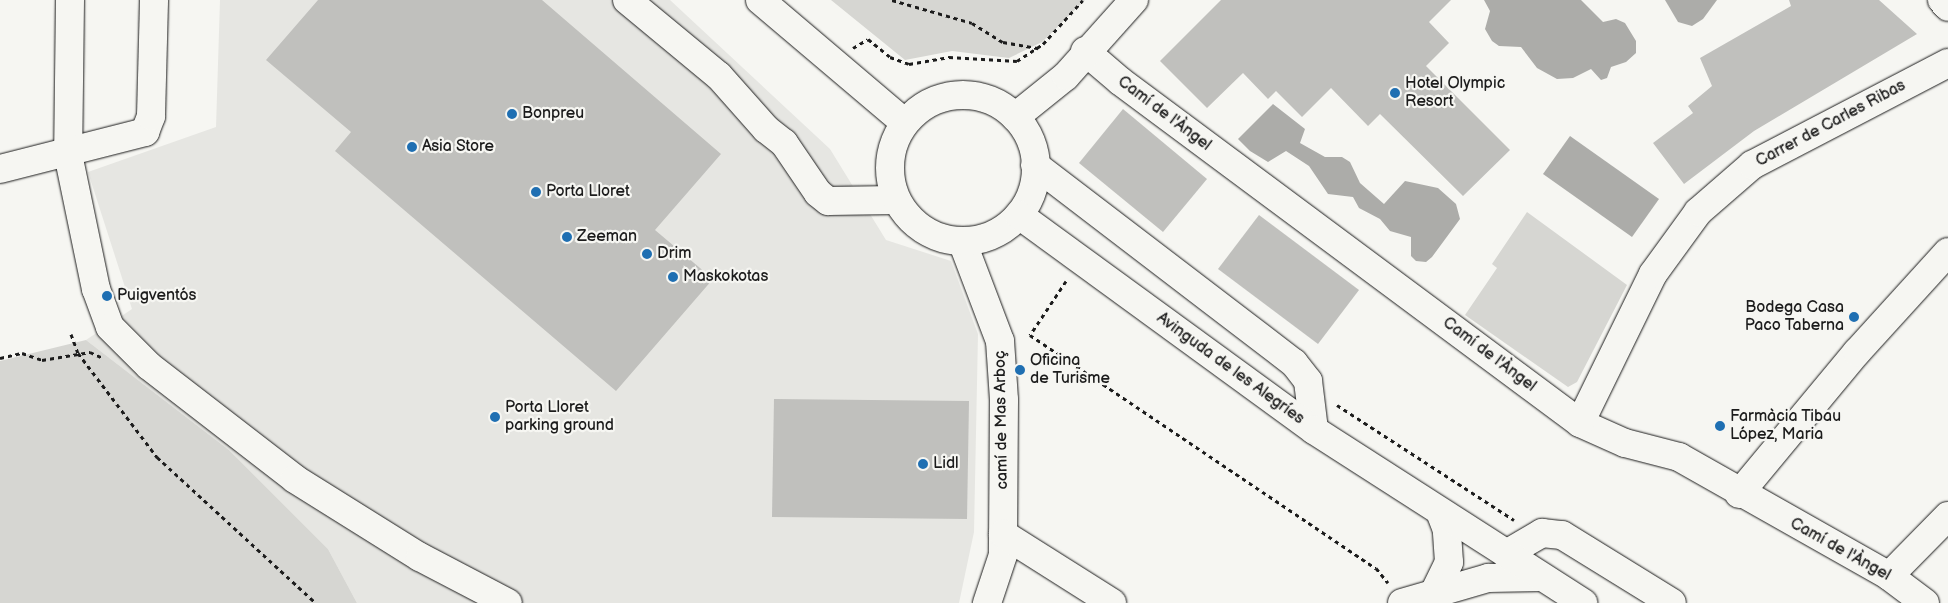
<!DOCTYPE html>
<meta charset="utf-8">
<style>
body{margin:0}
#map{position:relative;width:1948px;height:603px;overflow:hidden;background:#f6f6f2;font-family:"Balsamiq Sans",sans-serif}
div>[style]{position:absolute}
.built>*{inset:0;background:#e6e6e2}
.green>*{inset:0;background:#d6d6d2}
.water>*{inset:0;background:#acaca9}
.building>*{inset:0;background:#c0c0bd}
.path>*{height:3px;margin-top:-1.5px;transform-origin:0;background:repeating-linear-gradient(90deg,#1c1c1c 0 4px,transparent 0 8px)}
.roads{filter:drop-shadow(0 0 1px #1c1c1c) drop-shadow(0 0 1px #1c1c1c)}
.minor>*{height:28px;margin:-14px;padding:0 14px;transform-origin:14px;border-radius:14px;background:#f6f6f2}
.major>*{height:28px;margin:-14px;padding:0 14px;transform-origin:14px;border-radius:14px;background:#f6f6f2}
.major>.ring{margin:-14px;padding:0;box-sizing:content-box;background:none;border:28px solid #f6f6f2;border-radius:50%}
.dots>*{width:14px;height:14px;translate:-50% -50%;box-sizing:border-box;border:2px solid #f6f6f2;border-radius:50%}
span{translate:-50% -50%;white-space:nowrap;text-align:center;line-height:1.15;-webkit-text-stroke:4.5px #f6f6f2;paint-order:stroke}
.poi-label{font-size:16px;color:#1c1c1c}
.left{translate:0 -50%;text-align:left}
.right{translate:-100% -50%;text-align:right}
.street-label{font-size:16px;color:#1c1c1c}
</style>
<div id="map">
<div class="built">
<i style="clip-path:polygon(220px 0,670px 0,830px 149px,886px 240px,951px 261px,978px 334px,974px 532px,959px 603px,357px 603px,328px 549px,229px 450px,86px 340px,132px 309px,88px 172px,216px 127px)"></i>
</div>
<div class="green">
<i style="clip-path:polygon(831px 0,1085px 0,1042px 42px,1009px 58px,952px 51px,905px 60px)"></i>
<i style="clip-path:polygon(1527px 212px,1627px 285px,1577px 382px,1568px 387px,1465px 315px,1497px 268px,1492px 264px)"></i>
<i style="clip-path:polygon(86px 340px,229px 450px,328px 549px,357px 603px,0 603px,0 361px)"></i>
</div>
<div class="water">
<i style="clip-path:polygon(1484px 0,1581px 0,1603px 22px,1616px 19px,1625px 23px,1636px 41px,1636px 53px,1626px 62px,1611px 67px,1607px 78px,1601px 80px,1591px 69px,1573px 78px,1557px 79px,1537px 68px,1521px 47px,1499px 46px,1492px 41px,1485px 29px,1490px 11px)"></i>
<i style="clip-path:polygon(1665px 0,1717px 0,1703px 19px,1692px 26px,1678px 22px)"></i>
<i style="clip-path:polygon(1273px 104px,1305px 129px,1300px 143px,1325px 157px,1342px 157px,1350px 162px,1360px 183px,1384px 204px,1405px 181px,1438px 188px,1456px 204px,1460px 219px,1432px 257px,1426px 262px,1416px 261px,1411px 256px,1411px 237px,1390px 231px,1380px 219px,1359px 208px,1353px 197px,1328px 194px,1309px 166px,1286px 151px,1268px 162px,1250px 151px,1238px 139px)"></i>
<i style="clip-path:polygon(1570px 136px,1659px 199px,1632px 237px,1543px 174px)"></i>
</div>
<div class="building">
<i style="clip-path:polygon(318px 0,542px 0,721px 154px,655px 230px,713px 279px,616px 391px,335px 151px,351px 132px,266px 60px)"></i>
<i style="clip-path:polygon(1221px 0,1451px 0,1429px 22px,1449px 43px,1426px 66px,1510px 150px,1463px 196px,1380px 114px,1368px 126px,1331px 88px,1302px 117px,1276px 91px,1268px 99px,1243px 73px,1207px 108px,1160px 61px)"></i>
<i style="clip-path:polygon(1789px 0,1879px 0,1917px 34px,1754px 131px,1684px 184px,1653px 143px,1693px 113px,1688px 106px,1712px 86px,1700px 58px,1791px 6px)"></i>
<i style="clip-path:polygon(1123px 109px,1207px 179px,1163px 232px,1079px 163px)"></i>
<i style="clip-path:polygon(1259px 215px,1359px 290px,1318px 344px,1218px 269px)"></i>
<i style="clip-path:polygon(774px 399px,969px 401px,967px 519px,772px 517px)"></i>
</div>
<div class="path">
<i style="left:892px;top:0;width:83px;rotate:16deg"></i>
<i style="left:972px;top:23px;width:36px;rotate:32deg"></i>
<i style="left:1003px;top:42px;width:36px;rotate:10deg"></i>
<i style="left:853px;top:48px;width:17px;rotate:-31deg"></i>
<i style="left:868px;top:39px;width:28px;rotate:39deg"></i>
<i style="left:890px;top:57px;width:20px;rotate:20deg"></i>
<i style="left:909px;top:64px;width:41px;rotate:-9.9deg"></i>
<i style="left:949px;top:57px;width:68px;rotate:3.4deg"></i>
<i style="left:1017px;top:61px;width:31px;rotate:-33deg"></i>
<i style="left:1043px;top:44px;width:59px;rotate:-47.7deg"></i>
<i style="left:1066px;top:281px;width:65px;rotate:123.7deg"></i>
<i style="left:1030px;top:335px;width:417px;rotate:34deg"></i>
<i style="left:1376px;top:568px;width:19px;rotate:51deg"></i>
<i style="left:71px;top:334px;width:20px;rotate:70deg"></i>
<i style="left:78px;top:353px;width:131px;rotate:52.8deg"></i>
<i style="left:157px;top:457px;width:216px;rotate:42.6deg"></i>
<i style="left:0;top:358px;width:23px;rotate:-13deg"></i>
<i style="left:22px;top:353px;width:21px;rotate:19deg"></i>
<i style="left:42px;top:360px;width:49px;rotate:-9.5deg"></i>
<i style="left:90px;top:352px;width:14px;rotate:25deg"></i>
<i style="left:1337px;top:405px;width:211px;rotate:33deg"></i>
</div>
<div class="roads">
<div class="minor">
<i style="left:70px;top:0;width:154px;rotate:90.7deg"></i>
<i style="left:68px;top:154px;width:138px;rotate:78.3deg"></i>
<i style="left:96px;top:289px;width:40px;rotate:69.8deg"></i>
<i style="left:110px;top:327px;width:55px;rotate:45deg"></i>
<i style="left:149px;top:366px;width:185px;rotate:37.7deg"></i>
<i style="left:295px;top:479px;width:147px;rotate:32deg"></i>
<i style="left:420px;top:557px;width:99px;rotate:27.6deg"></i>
<i style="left:627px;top:0;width:119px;rotate:39.6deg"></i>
<i style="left:719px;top:76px;width:71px;rotate:48.4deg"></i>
<i style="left:766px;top:129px;width:23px;rotate:38deg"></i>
<i style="left:784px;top:143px;width:60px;rotate:55.8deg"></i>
<i style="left:818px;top:193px;width:13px;rotate:39deg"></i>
<i style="left:828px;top:201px;width:68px;rotate:-0.8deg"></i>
<i style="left:1942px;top:0;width:9px;rotate:49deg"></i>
<i style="left:1085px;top:51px;width:46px;rotate:40.6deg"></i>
<i style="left:1120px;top:81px;width:573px;rotate:36.63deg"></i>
<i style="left:1580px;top:423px;width:49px;rotate:24deg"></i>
<i style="left:1625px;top:443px;width:56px;rotate:14.5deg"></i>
<i style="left:1679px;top:457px;width:241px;rotate:29.5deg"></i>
<i style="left:1889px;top:576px;width:45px;rotate:36.9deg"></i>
<i style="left:1015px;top:117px;width:65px;rotate:-38.8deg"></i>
<i style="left:1066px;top:76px;width:102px;rotate:-48.2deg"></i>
<i style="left:1035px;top:165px;width:326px;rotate:37.4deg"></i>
<i style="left:1294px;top:363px;width:23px;rotate:52deg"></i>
<i style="left:1308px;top:381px;width:49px;rotate:83deg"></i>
<i style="left:0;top:169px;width:150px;rotate:-14.3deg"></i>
<i style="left:145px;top:132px;width:17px;rotate:-69deg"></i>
<i style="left:151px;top:116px;width:116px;rotate:-88.5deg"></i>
<i style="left:962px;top:241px;width:107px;rotate:69.2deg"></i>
<i style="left:1000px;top:341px;width:59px;rotate:86.1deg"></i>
<i style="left:1004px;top:400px;width:155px;rotate:90.4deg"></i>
<i style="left:1003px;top:555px;width:51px;rotate:108.4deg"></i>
<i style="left:1580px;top:423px;width:166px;rotate:-63.9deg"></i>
<i style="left:1653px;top:274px;width:77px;rotate:-54deg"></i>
<i style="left:1698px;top:212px;width:72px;rotate:-41deg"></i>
<i style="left:1752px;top:165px;width:221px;rotate:-27.5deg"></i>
<i style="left:1739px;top:494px;width:185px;rotate:-50.3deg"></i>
<i style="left:1857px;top:352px;width:135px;rotate:-47.7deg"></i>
<i style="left:1003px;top:534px;width:129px;rotate:32.3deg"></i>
<i style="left:1506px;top:554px;width:42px;rotate:-30.3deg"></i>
<i style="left:1542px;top:533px;width:20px;rotate:6deg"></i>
<i style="left:1562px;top:535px;width:129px;rotate:31.7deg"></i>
<i style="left:1889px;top:576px;width:84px;rotate:-45.5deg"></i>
<i style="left:1435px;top:591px;width:32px;rotate:-64deg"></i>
<i style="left:1449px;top:562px;width:32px;rotate:-94deg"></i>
<i style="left:1447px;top:530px;width:19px;rotate:-111deg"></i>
<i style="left:1402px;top:603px;width:90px;rotate:-16.2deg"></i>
<i style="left:1488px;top:578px;width:52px;rotate:-1.1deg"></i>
</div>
<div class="major">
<i style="left:760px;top:0;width:190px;rotate:40.3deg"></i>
<i class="ring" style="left:890px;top:95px;width:118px;height:118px"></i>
<i style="left:1019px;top:215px;width:365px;rotate:36.1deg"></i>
<i style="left:1314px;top:430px;width:320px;rotate:32.7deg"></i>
</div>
</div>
<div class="dots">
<i style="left:1395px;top:93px;background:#1f6fb2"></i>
<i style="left:512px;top:114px;background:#1f6fb2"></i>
<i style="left:412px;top:147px;background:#1f6fb2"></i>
<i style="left:536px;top:192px;background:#1f6fb2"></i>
<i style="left:567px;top:237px;background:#1f6fb2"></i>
<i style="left:647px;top:254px;background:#1f6fb2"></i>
<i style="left:673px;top:277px;background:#1f6fb2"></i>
<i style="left:107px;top:296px;background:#1f6fb2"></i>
<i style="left:1854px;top:317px;background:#1f6fb2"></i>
<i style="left:1020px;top:370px;background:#1f6fb2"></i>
<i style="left:495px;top:417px;background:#1f6fb2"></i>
<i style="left:1720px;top:426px;background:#1f6fb2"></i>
<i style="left:923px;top:464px;background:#1f6fb2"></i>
</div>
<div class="poi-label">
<span class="left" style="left:1405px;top:93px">Hotel Olympic<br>Resort</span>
<span class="left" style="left:522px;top:114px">Bonpreu</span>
<span class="left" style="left:422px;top:147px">Asia Store</span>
<span class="left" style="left:546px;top:192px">Porta Lloret</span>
<span class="left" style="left:577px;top:237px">Zeeman</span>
<span class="left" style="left:657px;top:254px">Drim</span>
<span class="left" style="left:683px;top:277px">Maskokotas</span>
<span class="left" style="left:117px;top:296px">Puigventós</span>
<span class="right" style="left:1844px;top:317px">Bodega Casa<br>Paco Taberna</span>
<span class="left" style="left:1030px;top:370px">Oficina<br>de Turisme</span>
<span class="left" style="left:505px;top:417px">Porta Lloret<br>parking ground</span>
<span class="left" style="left:1730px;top:426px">Farmàcia Tibau<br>López, Maria</span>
<span class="left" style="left:933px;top:464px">Lidl</span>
</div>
<div class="street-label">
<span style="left:1164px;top:114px;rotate:37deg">Camí de l'Àngel</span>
<span style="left:1831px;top:124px;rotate:-28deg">Carrer de Carles Ribas</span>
<span style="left:1489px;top:355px;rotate:37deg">Camí de l'Àngel</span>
<span style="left:1230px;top:369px;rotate:36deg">Avinguda de les Alegríes</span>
<span style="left:1002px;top:420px;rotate:-91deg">camí de Mas Arboç</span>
<span style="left:1840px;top:550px;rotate:29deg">Camí de l'Àngel</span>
</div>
</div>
